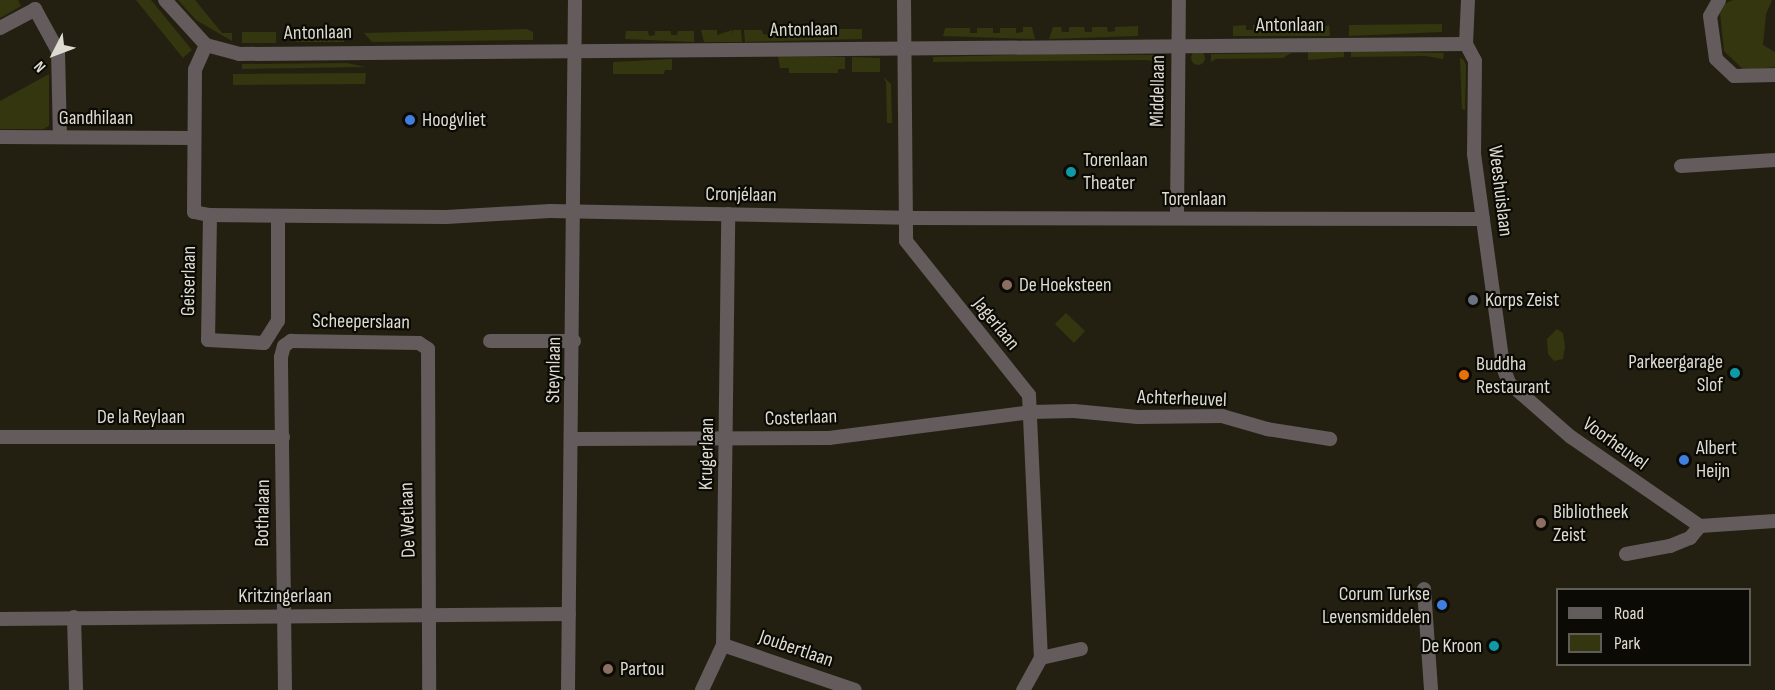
<!DOCTYPE html>
<meta charset="utf-8">
<style>
body{margin:0}
#map{position:relative;width:1775px;height:690px;overflow:hidden;background:#232011;font-family:"Sofia Sans Condensed",sans-serif}
div>[style]{position:absolute}
.green>*{inset:0;background:#34360f}
.round{border-radius:50%}
.minor>*{height:14px;margin:-7px;padding:0 7px;transform-origin:7px;border-radius:7px;background:#645b5c}
.dots>*{width:16px;height:16px;translate:-50% -50%;box-sizing:border-box;border:3px solid #0b0a04;border-radius:50%}
span{translate:-50% -50%;white-space:nowrap;text-align:center;line-height:1.15;-webkit-text-stroke:4.5px #0b0a04;paint-order:stroke}
.street-label{font-size:20px;color:#dedcd2}
.poi-label{font-size:20px;color:#dedcd2}
.left{translate:0 -50%;text-align:left}
.right{translate:-100% -50%;text-align:right}
.legend{position:absolute;left:1556px;top:588px;width:195px;height:78px;box-sizing:border-box;background:#0b0a04;border:2px solid #5f5e56;margin:0;padding:8px 10px;list-style:none;font-size:18px;color:#dedcd2}
.legend li{display:flex;align-items:center;gap:12px;height:30px}
.legend b{width:30px;border:2px solid #5f5e56}
.north{position:absolute;left:24px;top:24px;width:60px;height:60px;-webkit-text-stroke:4px #0b0a04;paint-order:stroke;rotate:228deg;font-size:16px;font-weight:700;line-height:24px;text-align:center;color:#dedcd2}
.north::after{content:'';display:block;margin:auto;width:21px;height:27px;background:#dedcd2;clip-path:polygon(50% 0,100% 100%,50% 72%,0 100%)}
</style>
<div id="map">
<div class="green">
<i style="clip-path:polygon(0 0,18px 0,21px 6px,0 18px)"></i>
<i style="clip-path:polygon(136px 0,151px 0,192px 50px,183px 58px)"></i>
<i style="clip-path:polygon(178px 0,195px 0,222px 33px,232px 33px,232px 41px,196px 20px)"></i>
<i style="clip-path:polygon(1733px 0,1772px 0,1766px 14px,1763px 45px,1775px 52px,1775px 67px,1744px 70px,1724px 51px,1720px 13px,1724px 4px)"></i>
<i style="clip-path:polygon(1442px 24px,1442px 32px,1349px 36px,1349px 25px)"></i>
<i style="clip-path:polygon(1246px 25px,1246px 30px,1253px 30px,1253px 25px,1268px 25px,1269px 30px,1275px 30px,1276px 25px,1291px 25px,1292px 30px,1298px 29px,1298px 25px,1311px 25px,1311px 30px,1316px 30px,1329px 25px,1330px 36px,1233px 36px,1233px 26px)"></i>
<i style="clip-path:polygon(1138px 26px,1138px 36px,1049px 39px,1053px 27px,1061px 27px,1062px 32px,1069px 32px,1069px 27px,1084px 27px,1085px 32px,1092px 32px,1092px 27px,1107px 27px,1108px 32px,1115px 31px,1115px 27px)"></i>
<i style="clip-path:polygon(1023px 27px,1032px 27px,1035px 39px,943px 36px,945px 28px,970px 28px,970px 33px,977px 33px,977px 28px,993px 28px,993px 33px,1000px 33px,1000px 28px,1016px 28px,1016px 33px,1023px 32px)"></i>
<i style="clip-path:polygon(527px 29px,533px 32px,533px 40px,372px 42px,364px 33px)"></i>
<i style="clip-path:polygon(808px 29px,808px 34px,815px 34px,815px 29px,831px 29px,834px 34px,838px 29px,862px 29px,862px 39px,745px 42px,744px 30px,762px 30px,763px 34px,769px 35px,770px 30px,785px 30px,785px 34px,792px 35px,792px 30px)"></i>
<i style="clip-path:polygon(701px 30px,717px 30px,717px 35px,732px 30px,733px 36px,733px 30px,741px 30px,742px 42px,704px 42px)"></i>
<i style="clip-path:polygon(345px 31px,344px 42px,295px 42px,295px 32px)"></i>
<i style="clip-path:polygon(626px 31px,648px 31px,649px 36px,655px 35px,655px 31px,671px 31px,671px 35px,677px 35px,678px 31px,694px 31px,694px 42px,625px 39px)"></i>
<i style="clip-path:polygon(276px 32px,276px 43px,242px 43px,242px 32px)"></i>
<i style="clip-path:polygon(1308px 51px,1344px 51px,1344px 57px,1308px 60px)"></i>
<i style="clip-path:polygon(1351px 51px,1444px 53px,1443px 59px,1426px 56px,1351px 57px)"></i>
<i class="round" style="left:1191px;top:51px;width:14px;height:14px"></i>
<i style="clip-path:polygon(1291px 53px,1283px 58px,1216px 59px,1211px 62px,1211px 54px)"></i>
<i style="clip-path:polygon(1051px 54px,1165px 55px,1165px 63px,1146px 60px,933px 62px,933px 57px)"></i>
<i style="clip-path:polygon(778px 56px,845px 57px,845px 69px,838px 69px,838px 73px,789px 73px,789px 68px,780px 68px)"></i>
<i style="clip-path:polygon(852px 57px,880px 58px,880px 72px,852px 72px)"></i>
<i style="clip-path:polygon(1460px 58px,1463px 59px,1466px 65px,1465px 110px,1462px 109px)"></i>
<i style="clip-path:polygon(672px 59px,672px 70px,665px 70px,664px 74px,613px 74px,613px 62px)"></i>
<i style="clip-path:polygon(347px 63px,365px 67px,242px 69px,242px 64px)"></i>
<i style="clip-path:polygon(366px 73px,365px 84px,233px 85px,233px 74px)"></i>
<i style="clip-path:polygon(49px 74px,49px 126px,43px 129px,0 129px,0 101px)"></i>
<i style="clip-path:polygon(883px 77px,891px 84px,892px 123px,887px 123px,886px 82px)"></i>
<i style="clip-path:polygon(1066px 313px,1085px 331px,1074px 343px,1055px 324px)"></i>
<i style="clip-path:polygon(1557px 329px,1563px 333px,1565px 347px,1563px 359px,1554px 361px,1548px 354px,1547px 339px)"></i>
</div>
<div class="minor">
<i style="left:165px;top:0;width:61px;rotate:47.7deg"></i>
<i style="left:206px;top:45px;width:34px;rotate:15deg"></i>
<i style="left:239px;top:54px;width:1227px;rotate:-0.47deg"></i>
<i style="left:904px;top:0;width:241px;rotate:89.5deg"></i>
<i style="left:906px;top:241px;width:197px;rotate:51.4deg"></i>
<i style="left:1029px;top:395px;width:263px;rotate:87.4deg"></i>
<i style="left:1041px;top:658px;width:37px;rotate:119deg"></i>
<i style="left:1719px;top:0;width:18px;rotate:119deg"></i>
<i style="left:1710px;top:16px;width:43px;rotate:82.1deg"></i>
<i style="left:1716px;top:59px;width:25px;rotate:43deg"></i>
<i style="left:1734px;top:76px;width:41px;rotate:-1.4deg"></i>
<i style="left:0;top:28px;width:40px;rotate:-28deg"></i>
<i style="left:35px;top:9px;width:48px;rotate:61.3deg"></i>
<i style="left:58px;top:51px;width:86px;rotate:88.7deg"></i>
<i style="left:1466px;top:44px;width:19px;rotate:62deg"></i>
<i style="left:1475px;top:61px;width:93px;rotate:90.6deg"></i>
<i style="left:1474px;top:154px;width:215px;rotate:82.2deg"></i>
<i style="left:1503px;top:367px;width:17px;rotate:69deg"></i>
<i style="left:1509px;top:383px;width:82px;rotate:41.1deg"></i>
<i style="left:1571px;top:437px;width:157px;rotate:34.6deg"></i>
<i style="left:1700px;top:526px;width:75px;rotate:-3.8deg"></i>
<i style="left:1466px;top:44px;width:44px;rotate:-87.4deg"></i>
<i style="left:206px;top:45px;width:27px;rotate:114deg"></i>
<i style="left:195px;top:70px;width:142px;rotate:90.4deg"></i>
<i style="left:194px;top:212px;width:16px;rotate:11deg"></i>
<i style="left:210px;top:215px;width:236px;rotate:0.5deg"></i>
<i style="left:446px;top:217px;width:104px;rotate:-3.3deg"></i>
<i style="left:550px;top:211px;width:356px;rotate:1.1deg"></i>
<i style="left:906px;top:218px;width:577px;rotate:0.1deg"></i>
<i style="left:0;top:137px;width:192px;rotate:0.3deg"></i>
<i style="left:1681px;top:166px;width:94px;rotate:-3.7deg"></i>
<i style="left:210px;top:215px;width:125px;rotate:90.9deg"></i>
<i style="left:208px;top:340px;width:56px;rotate:3.1deg"></i>
<i style="left:264px;top:343px;width:26px;rotate:-58deg"></i>
<i style="left:278px;top:321px;width:104px;rotate:-90deg"></i>
<i style="left:1177px;top:218px;width:218px;rotate:-89.5deg"></i>
<i style="left:490px;top:341px;width:84px"></i>
<i style="left:0;top:437px;width:283px"></i>
<i style="left:572px;top:439px;width:257px;rotate:-0.2deg"></i>
<i style="left:829px;top:438px;width:204px;rotate:-7.3deg"></i>
<i style="left:1031px;top:412px;width:43px;rotate:-1.3deg"></i>
<i style="left:1074px;top:411px;width:64px;rotate:5.4deg"></i>
<i style="left:1138px;top:417px;width:84px;rotate:-0.7deg"></i>
<i style="left:1222px;top:416px;width:47px;rotate:16.1deg"></i>
<i style="left:1267px;top:429px;width:64px;rotate:9deg"></i>
<i style="left:1626px;top:554px;width:45px;rotate:-10.3deg"></i>
<i style="left:1670px;top:546px;width:22px;rotate:-22deg"></i>
<i style="left:1690px;top:538px;width:16px;rotate:-50deg"></i>
<i style="left:1424px;top:589px;width:101px;rotate:86deg"></i>
<i style="left:74px;top:617px;width:73px;rotate:88.4deg"></i>
<i style="left:0;top:619px;width:569px;rotate:-0.5deg"></i>
<i style="left:723px;top:645px;width:139px;rotate:18.8deg"></i>
<i style="left:1041px;top:658px;width:41px;rotate:-12.7deg"></i>
<i style="left:285px;top:690px;width:333px;rotate:-90.7deg"></i>
<i style="left:281px;top:357px;width:11px;rotate:-75deg"></i>
<i style="left:284px;top:346px;width:9px;rotate:-36deg"></i>
<i style="left:291px;top:341px;width:128px;rotate:0.9deg"></i>
<i style="left:419px;top:343px;width:11px;rotate:34deg"></i>
<i style="left:428px;top:349px;width:341px;rotate:89.8deg"></i>
<i style="left:568px;top:690px;width:690px;rotate:-89.42deg"></i>
<i style="left:702px;top:690px;width:50px;rotate:-65deg"></i>
<i style="left:723px;top:645px;width:431px;rotate:-89.3deg"></i>
</div>
<div class="dots">
<i style="left:410px;top:120px;background:#3f7fe0"></i>
<i style="left:1071px;top:172px;background:#0f9aa8"></i>
<i style="left:1007px;top:285px;background:#8d6e63"></i>
<i style="left:1473px;top:300px;background:#6b7280"></i>
<i style="left:1735px;top:373px;background:#0f9aa8"></i>
<i style="left:1464px;top:375px;background:#e8710a"></i>
<i style="left:1684px;top:460px;background:#3f7fe0"></i>
<i style="left:1541px;top:523px;background:#8d6e63"></i>
<i style="left:1442px;top:605px;background:#3f7fe0"></i>
<i style="left:1494px;top:646px;background:#0f9aa8"></i>
<i style="left:608px;top:669px;background:#8d6e63"></i>
</div>
<div class="street-label">
<span style="left:1290px;top:25px">Antonlaan</span>
<span style="left:804px;top:30px;rotate:-1deg">Antonlaan</span>
<span style="left:318px;top:33px;rotate:-1deg">Antonlaan</span>
<span style="left:1158px;top:91px;rotate:-89deg">Middellaan</span>
<span style="left:96px;top:118px">Gandhilaan</span>
<span style="left:1500px;top:191px;rotate:83deg">Weeshuislaan</span>
<span style="left:741px;top:195px;rotate:1deg">Cronjélaan</span>
<span style="left:1194px;top:199px">Torenlaan</span>
<span style="left:189px;top:281px;rotate:-89deg">Geiserlaan</span>
<span style="left:361px;top:322px;rotate:1deg">Scheeperslaan</span>
<span style="left:996px;top:324px;rotate:51deg">Jagerlaan</span>
<span style="left:554px;top:370px;rotate:-89deg">Steynlaan</span>
<span style="left:1182px;top:399px;rotate:2deg">Achterheuvel</span>
<span style="left:141px;top:417px">De la Reylaan</span>
<span style="left:801px;top:418px;rotate:-2deg">Costerlaan</span>
<span style="left:1615px;top:444px;rotate:36deg">Voorheuvel</span>
<span style="left:707px;top:454px;rotate:-89deg">Krugerlaan</span>
<span style="left:263px;top:513px;rotate:-89deg">Bothalaan</span>
<span style="left:408px;top:520px;rotate:-92deg">De Wetlaan</span>
<span style="left:285px;top:596px">Kritzingerlaan</span>
<span style="left:796px;top:649px;rotate:19deg">Joubertlaan</span>
</div>
<div class="poi-label">
<span class="left" style="left:422px;top:120px">Hoogvliet</span>
<span class="left" style="left:1083px;top:172px">Torenlaan<br>Theater</span>
<span class="left" style="left:1019px;top:285px">De Hoeksteen</span>
<span class="left" style="left:1485px;top:300px">Korps Zeist</span>
<span class="right" style="left:1723px;top:374px">Parkeergarage<br>Slof</span>
<span class="left" style="left:1476px;top:376px">Buddha<br>Restaurant</span>
<span class="left" style="left:1696px;top:460px">Albert<br>Heijn</span>
<span class="left" style="left:1553px;top:524px">Bibliotheek<br>Zeist</span>
<span class="right" style="left:1430px;top:606px">Corum Turkse<br>Levensmiddelen</span>
<span class="right" style="left:1482px;top:646px">De Kroon</span>
<span class="left" style="left:620px;top:669px">Partou</span>
</div>
<ul class="legend">
<li><b style="height:8px;background:#645b5c"></b>Road</li>
<li><b style="height:16px;background:#34360f"></b>Park</li>
</ul>
<div class="north">N</div>
</div>
